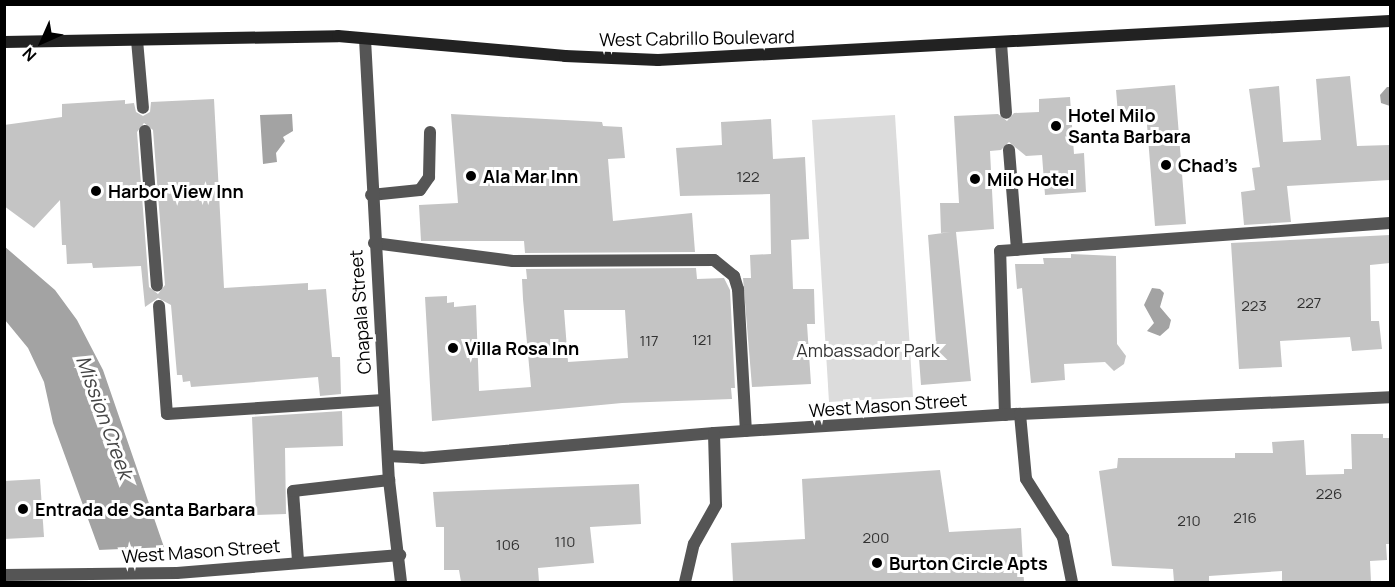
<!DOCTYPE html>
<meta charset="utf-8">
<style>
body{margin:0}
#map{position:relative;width:1395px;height:587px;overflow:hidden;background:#fff;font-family:Manrope,sans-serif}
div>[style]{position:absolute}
.green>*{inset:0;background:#dcdcdc}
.water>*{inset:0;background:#a3a3a3}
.pier>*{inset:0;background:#fff}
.building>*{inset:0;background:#c4c4c4}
.service>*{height:12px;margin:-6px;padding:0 6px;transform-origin:6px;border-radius:6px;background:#555}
.minor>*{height:12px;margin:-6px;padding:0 6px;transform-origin:6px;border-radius:6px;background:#555}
.secondary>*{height:12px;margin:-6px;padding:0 6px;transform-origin:6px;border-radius:6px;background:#222}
.dots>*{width:16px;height:16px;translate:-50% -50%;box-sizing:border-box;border:3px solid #fff;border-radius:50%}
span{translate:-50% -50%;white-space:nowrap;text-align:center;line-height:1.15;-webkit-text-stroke:6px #fff;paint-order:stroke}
.number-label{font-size:15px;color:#313131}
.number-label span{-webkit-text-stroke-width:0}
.street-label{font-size:18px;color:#000}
.poi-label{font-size:18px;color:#000;font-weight:700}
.left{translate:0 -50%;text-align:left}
.park-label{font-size:18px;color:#333}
.water-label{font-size:20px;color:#444;font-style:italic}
.frame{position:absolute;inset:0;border:6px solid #000;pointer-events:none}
.north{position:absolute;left:12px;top:12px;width:60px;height:60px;-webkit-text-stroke:4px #fff;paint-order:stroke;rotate:225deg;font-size:16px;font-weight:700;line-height:24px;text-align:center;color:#000}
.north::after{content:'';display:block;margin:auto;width:21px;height:27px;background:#000;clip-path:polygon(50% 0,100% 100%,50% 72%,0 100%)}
</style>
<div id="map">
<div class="green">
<i style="clip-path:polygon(895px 115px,913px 397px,829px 402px,812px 120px)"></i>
</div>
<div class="water">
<i style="clip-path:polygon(1387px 87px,1390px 87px,1390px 106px,1381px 103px,1380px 95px)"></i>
<i style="clip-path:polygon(292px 114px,293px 131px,283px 137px,285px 141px,276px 153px,277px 162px,263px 164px,260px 115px)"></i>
<i style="clip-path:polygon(4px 246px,55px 290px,77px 320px,103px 370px,176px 582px,111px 582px,53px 423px,44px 382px,28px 348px,5px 320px)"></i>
<i style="clip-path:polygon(1152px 288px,1160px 289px,1164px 293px,1160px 307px,1171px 320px,1169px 328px,1160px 336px,1147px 331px,1154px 323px,1144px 305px)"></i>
</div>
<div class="pier">
<i style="clip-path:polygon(168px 547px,179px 582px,109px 582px,98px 550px)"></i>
</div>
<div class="building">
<i style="clip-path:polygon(1350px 76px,1357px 146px,1390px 145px,1390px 180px,1287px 186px,1291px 222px,1244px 225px,1241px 192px,1255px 190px,1252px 168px,1260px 167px,1249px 89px,1279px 86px,1283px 142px,1321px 140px,1316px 79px)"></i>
<i style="clip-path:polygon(1175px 85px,1186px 224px,1155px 226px,1146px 112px,1118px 114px,1116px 90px)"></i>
<i style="clip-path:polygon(1070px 97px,1074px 154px,1084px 153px,1086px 192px,1045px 195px,1042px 155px,1026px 156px,1009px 142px,1001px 150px,990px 151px,994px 229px,956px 232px,971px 381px,921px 385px,919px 358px,937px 356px,928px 235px,951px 232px,941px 233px,940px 203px,959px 203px,954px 116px,998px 114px,1007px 121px,1014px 113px,1039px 112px,1039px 99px)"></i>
<i style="clip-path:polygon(evenodd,214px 99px,224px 288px,308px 283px,308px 290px,326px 289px,332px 357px,340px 357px,341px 394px,320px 396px,318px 377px,191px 387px,190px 381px,183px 382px,182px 375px,177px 375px,171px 305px,158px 298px,145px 307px,141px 266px,93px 268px,92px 263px,67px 264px,66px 245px,62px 245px,60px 200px,34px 228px,4px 206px,4px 125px,62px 117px,62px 104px,125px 100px,125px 104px,134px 103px,136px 112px,143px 116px,150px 112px,151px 102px,214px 99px,144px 123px,153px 130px,165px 285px,158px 294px,149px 287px,137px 132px,144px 123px)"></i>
<i style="clip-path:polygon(451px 114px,602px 122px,603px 126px,622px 127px,625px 158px,608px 159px,613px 221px,692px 213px,695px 252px,525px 253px,524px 241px,421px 241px,419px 205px,458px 203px)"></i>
<i style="clip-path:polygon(771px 119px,773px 159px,805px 157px,809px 239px,791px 240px,793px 289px,814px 289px,815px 324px,807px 324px,811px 384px,752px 387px,743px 278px,751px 278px,750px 255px,771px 254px,770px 194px,680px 196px,676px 148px,722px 145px,721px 122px)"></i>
<i style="clip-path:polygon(1390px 235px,1390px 263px,1370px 265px,1371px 321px,1379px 321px,1382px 349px,1352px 351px,1350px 337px,1280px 341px,1282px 367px,1239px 369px,1231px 243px)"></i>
<i style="clip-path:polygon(1071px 254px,1116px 256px,1117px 344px,1126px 356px,1124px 364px,1114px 371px,1105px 362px,1064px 364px,1065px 380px,1031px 383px,1022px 288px,1017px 289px,1015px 264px,1044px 264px,1043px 258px,1071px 258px)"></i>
<i style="clip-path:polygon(evenodd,696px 268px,697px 279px,724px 278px,730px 290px,735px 388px,731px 388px,732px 399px,622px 403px,432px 421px,425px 297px,447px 296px,447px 303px,454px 302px,454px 307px,476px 305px,479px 391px,531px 387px,523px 299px,522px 279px,527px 279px,526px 269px,696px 268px,564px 310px,625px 310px,628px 358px,568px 362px,564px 310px)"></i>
<i style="clip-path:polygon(342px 411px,343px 446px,285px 448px,286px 514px,256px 515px,252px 417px)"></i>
<i style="clip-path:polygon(1351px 434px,1383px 434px,1383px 438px,1390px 438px,1390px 544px,1386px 544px,1387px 560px,1370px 561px,1371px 582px,1282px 582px,1282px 571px,1209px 576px,1209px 582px,1174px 582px,1173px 569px,1112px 566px,1099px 471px,1117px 468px,1118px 458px,1235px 458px,1235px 453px,1273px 453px,1272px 442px,1304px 440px,1306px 475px,1344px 474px,1344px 469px,1352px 469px)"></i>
<i style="clip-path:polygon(940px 470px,949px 532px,1021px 528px,1024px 582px,733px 582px,731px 543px,805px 539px,802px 479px)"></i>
<i style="clip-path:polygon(40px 479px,44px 537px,4px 539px,4px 481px)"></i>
<i style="clip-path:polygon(639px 484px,641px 524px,590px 527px,594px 563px,538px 568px,539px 582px,461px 582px,459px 570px,444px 570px,444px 527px,436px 527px,433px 492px)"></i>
</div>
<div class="service">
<i style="left:137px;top:40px;width:68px;rotate:85deg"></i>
<i style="left:1001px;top:43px;width:70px;rotate:85.9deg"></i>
<i style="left:145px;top:131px;width:155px;rotate:85.6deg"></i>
<i style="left:1009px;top:150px;width:100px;rotate:85.4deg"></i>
<i style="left:371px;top:195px;width:49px;rotate:-5.8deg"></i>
<i style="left:420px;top:190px;width:16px;rotate:-55deg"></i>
<i style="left:429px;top:177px;width:45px;rotate:-88.7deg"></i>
<i style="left:374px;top:243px;width:140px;rotate:7.4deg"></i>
<i style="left:513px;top:261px;width:201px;rotate:-0.3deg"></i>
<i style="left:714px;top:260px;width:26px;rotate:39deg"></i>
<i style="left:734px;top:276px;width:14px;rotate:73deg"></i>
<i style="left:738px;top:289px;width:142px;rotate:86.8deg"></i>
<i style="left:159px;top:306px;width:108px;rotate:85.8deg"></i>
<i style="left:167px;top:414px;width:217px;rotate:-3.7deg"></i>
<i style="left:1005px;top:415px;width:164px;rotate:-91.7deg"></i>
<i style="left:1000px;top:251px;width:391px;rotate:-4.1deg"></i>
<i style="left:298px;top:561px;width:70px;rotate:-94.1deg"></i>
<i style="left:293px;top:491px;width:97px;rotate:-6.5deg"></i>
</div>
<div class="minor">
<i style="left:365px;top:39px;width:442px;rotate:86.9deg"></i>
<i style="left:389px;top:480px;width:103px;rotate:83.3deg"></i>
<i style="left:1020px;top:414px;width:65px;rotate:84.7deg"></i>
<i style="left:1026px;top:479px;width:69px;rotate:57.5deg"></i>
<i style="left:1063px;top:537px;width:46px;rotate:78.7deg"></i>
<i style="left:388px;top:456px;width:34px;rotate:3deg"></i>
<i style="left:422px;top:458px;width:293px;rotate:-4.9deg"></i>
<i style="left:714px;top:433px;width:307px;rotate:-3.6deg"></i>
<i style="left:1020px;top:414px;width:370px;rotate:-2.6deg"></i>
<i style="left:4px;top:575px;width:173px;rotate:-0.7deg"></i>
<i style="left:177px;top:573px;width:224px;rotate:-4.6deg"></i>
<i style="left:685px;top:582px;width:39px;rotate:-77deg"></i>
<i style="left:694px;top:544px;width:45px;rotate:-60.6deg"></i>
<i style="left:716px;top:505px;width:72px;rotate:-91.6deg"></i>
</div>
<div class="secondary">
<i style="left:4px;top:42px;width:334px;rotate:-1deg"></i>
<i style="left:338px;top:36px;width:228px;rotate:5deg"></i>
<i style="left:565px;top:56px;width:93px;rotate:2.5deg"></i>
<i style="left:658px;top:60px;width:733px;rotate:-3.05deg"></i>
</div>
<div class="dots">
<i style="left:1056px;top:126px;background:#000"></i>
<i style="left:1166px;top:165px;background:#000"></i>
<i style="left:471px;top:176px;background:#000"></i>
<i style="left:975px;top:179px;background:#000"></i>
<i style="left:96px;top:191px;background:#000"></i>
<i style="left:453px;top:348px;background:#000"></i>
<i style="left:23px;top:509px;background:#000"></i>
<i style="left:877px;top:563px;background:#000"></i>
</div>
<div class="number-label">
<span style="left:748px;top:177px">122</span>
<span style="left:1309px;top:303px">227</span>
<span style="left:1254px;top:306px">223</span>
<span style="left:702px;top:340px">121</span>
<span style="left:649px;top:341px">117</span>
<span style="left:1329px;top:494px">226</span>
<span style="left:1245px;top:518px">216</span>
<span style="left:1189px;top:521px">210</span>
<span style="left:876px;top:538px">200</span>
<span style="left:565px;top:542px">110</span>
<span style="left:508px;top:545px">106</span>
</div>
<div class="street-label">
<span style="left:697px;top:38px;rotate:-1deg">West Cabrillo Boulevard</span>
<span style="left:360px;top:312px;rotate:-94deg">Chapala Street</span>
<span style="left:888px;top:405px;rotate:-4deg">West Mason Street</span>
<span style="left:201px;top:551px;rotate:-4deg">West Mason Street</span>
</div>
<div class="poi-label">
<span class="left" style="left:1068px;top:126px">Hotel Milo<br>Santa Barbara</span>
<span class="left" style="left:1178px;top:165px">Chad’s</span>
<span class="left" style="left:483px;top:176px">Ala Mar Inn</span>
<span class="left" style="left:987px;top:179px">Milo Hotel</span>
<span class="left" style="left:108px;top:191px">Harbor View Inn</span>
<span class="left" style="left:465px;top:348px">Villa Rosa Inn</span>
<span class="left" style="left:35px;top:509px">Entrada de Santa Barbara</span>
<span class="left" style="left:889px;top:563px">Burton Circle Apts</span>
</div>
<div class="park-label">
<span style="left:868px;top:350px">Ambassador Park</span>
</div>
<div class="water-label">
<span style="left:105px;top:417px;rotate:70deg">Mission Creek</span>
</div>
<div class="frame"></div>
<div class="north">N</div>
</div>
